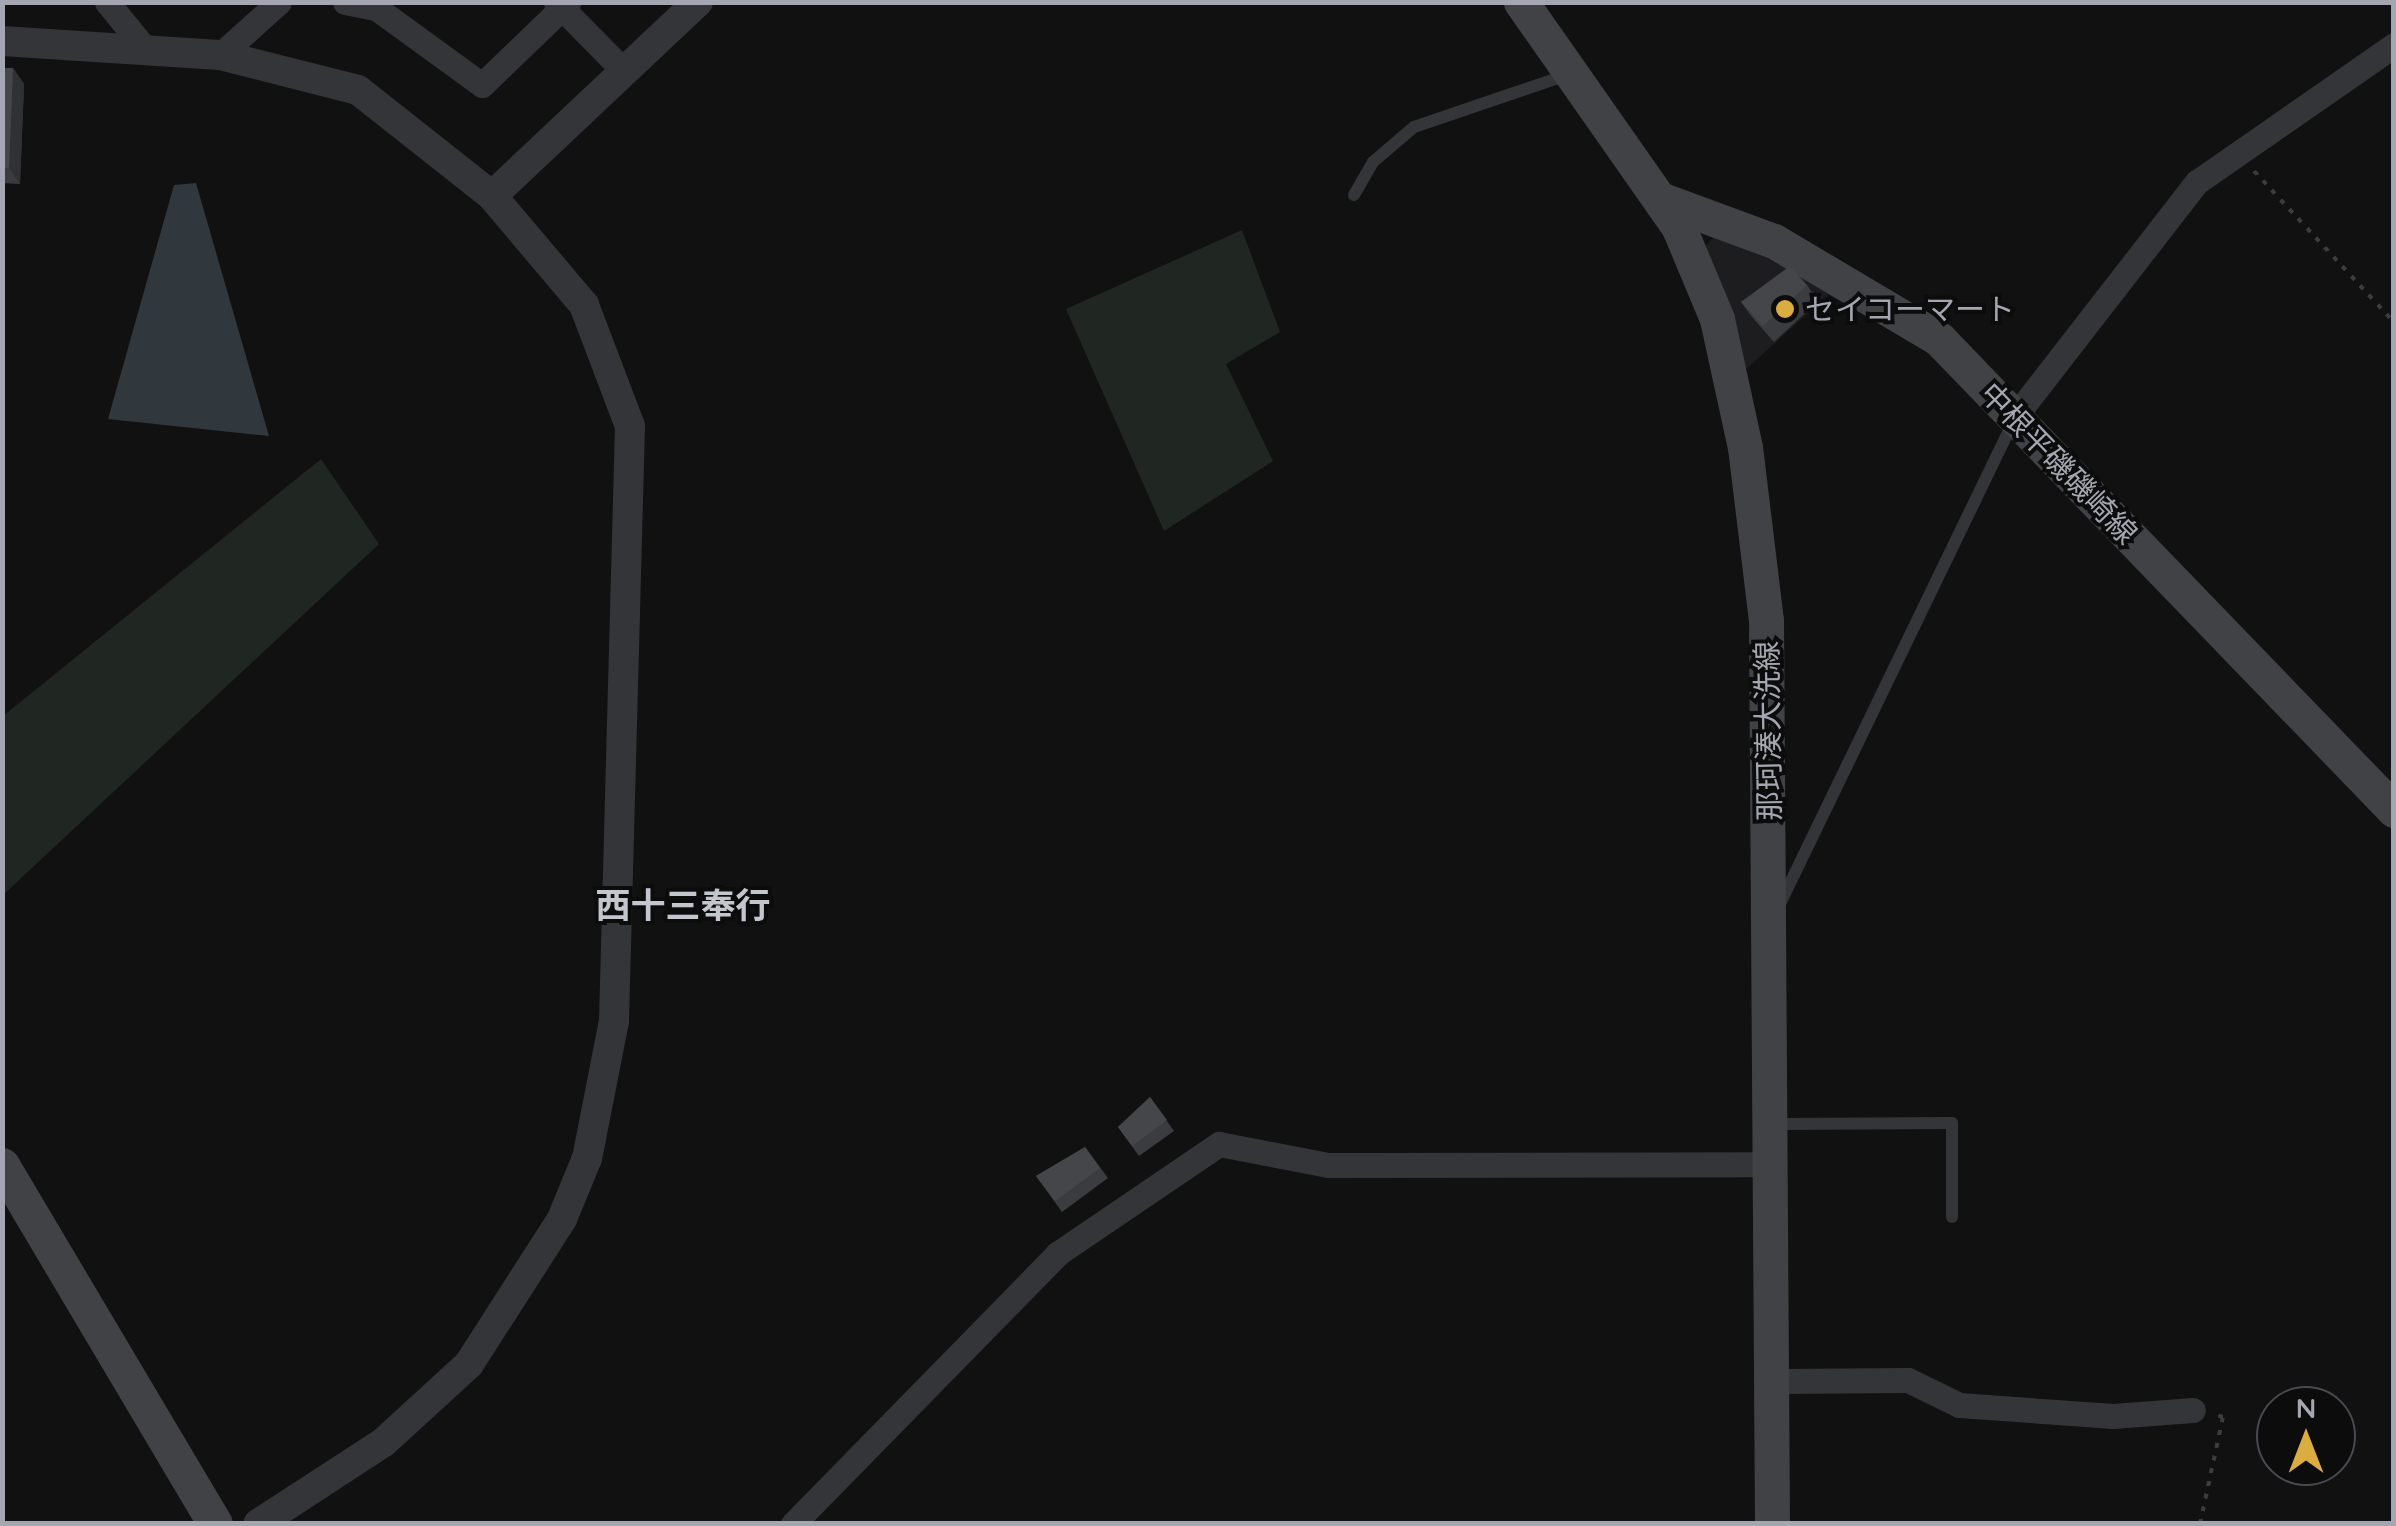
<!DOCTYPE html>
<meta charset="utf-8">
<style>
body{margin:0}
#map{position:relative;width:2396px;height:1526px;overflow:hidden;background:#111112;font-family:Quicksand,"Noto Sans JP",sans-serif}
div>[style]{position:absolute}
.built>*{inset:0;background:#1d1d1f}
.green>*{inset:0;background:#202621}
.water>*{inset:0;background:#30373d}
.path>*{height:4px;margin-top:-2px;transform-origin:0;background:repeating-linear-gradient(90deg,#3a3c3f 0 5px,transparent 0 13px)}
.service>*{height:12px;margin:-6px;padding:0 6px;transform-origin:6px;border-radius:6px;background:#343539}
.minor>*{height:25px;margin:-12.5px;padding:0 12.5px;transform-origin:12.5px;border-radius:12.5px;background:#343539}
.tertiary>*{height:30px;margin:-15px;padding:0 15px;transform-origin:15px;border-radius:15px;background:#343539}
.secondary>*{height:35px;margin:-17.5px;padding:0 17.5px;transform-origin:17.5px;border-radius:17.5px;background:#414246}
.wall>*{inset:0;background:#3b3c40}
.shaded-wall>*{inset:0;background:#303134}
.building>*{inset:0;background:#45464a}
.dots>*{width:28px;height:28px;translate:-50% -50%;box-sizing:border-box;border:5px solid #0c0c0d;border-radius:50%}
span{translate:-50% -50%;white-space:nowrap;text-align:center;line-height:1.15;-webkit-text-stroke:8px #0c0c0d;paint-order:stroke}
.poi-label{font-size:30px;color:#a4a7b1}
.left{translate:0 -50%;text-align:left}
.street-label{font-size:30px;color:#a4a7b1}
.quarter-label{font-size:35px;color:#c4c6ce;font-weight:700}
.frame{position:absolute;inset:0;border:5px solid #a4a7b1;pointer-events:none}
.north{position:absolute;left:2256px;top:1386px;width:100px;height:100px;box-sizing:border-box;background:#0c0c0d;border:2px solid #494a4f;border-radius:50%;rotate:0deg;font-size:28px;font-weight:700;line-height:40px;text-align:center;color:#a4a7b1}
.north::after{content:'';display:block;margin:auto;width:35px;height:45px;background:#dbad40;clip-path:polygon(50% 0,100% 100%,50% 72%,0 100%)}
</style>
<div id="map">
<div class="built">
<i style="clip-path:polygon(1716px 235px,1838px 286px,1743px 372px,1702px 250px)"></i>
</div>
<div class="green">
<i style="clip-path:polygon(1242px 230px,1280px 332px,1226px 364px,1273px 461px,1164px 531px,1066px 309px)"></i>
<i style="clip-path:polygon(321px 459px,379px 544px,3px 895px,3px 716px)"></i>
</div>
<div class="water">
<i style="clip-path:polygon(196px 183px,269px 436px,108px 419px,174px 185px)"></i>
</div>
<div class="path">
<i style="left:2254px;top:171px;width:206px;rotate:47.2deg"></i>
<i style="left:2200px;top:1524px;width:109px;rotate:-77.9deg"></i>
<i style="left:2223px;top:1417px;width:10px;rotate:-163deg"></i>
</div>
<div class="service">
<i style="left:1354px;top:195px;width:38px;rotate:-60deg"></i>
<i style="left:1373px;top:162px;width:54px;rotate:-40.5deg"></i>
<i style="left:1414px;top:127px;width:158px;rotate:-18.8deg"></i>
<i style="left:1779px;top:906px;width:540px;rotate:-64.19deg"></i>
<i style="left:1773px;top:1124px;width:179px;rotate:-0.3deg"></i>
<i style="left:1952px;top:1123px;width:94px;rotate:90deg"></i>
</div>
<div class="minor">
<i style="left:107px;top:2px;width:62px;rotate:50.9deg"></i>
<i style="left:345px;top:2px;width:32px;rotate:11deg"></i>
<i style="left:376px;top:8px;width:131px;rotate:36deg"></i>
<i style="left:482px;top:85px;width:120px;rotate:-44deg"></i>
<i style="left:556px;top:2px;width:94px;rotate:45.4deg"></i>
<i style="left:220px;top:55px;width:79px;rotate:-41.9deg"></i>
<i style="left:2016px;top:415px;width:295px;rotate:-52.2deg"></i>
<i style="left:2197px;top:182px;width:240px;rotate:-34.8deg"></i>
<i style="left:1771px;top:1381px;width:137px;rotate:-0.4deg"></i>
<i style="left:1908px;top:1380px;width:57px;rotate:26.1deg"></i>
<i style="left:1959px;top:1405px;width:154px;rotate:4.1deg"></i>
<i style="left:2113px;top:1416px;width:80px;rotate:-4.3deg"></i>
<i style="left:793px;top:1524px;width:378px;rotate:-45.6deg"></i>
<i style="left:1057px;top:1254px;width:196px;rotate:-34.2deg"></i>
<i style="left:1219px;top:1144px;width:111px;rotate:10.9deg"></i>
<i style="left:1328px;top:1165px;width:445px;rotate:-0.1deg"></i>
</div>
<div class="tertiary">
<i style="left:2px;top:41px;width:218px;rotate:3.7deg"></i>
<i style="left:220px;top:55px;width:142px;rotate:14.2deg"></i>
<i style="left:358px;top:90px;width:171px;rotate:38.3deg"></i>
<i style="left:492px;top:196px;width:143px;rotate:49.8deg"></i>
<i style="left:584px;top:305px;width:129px;rotate:69.2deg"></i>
<i style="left:630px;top:426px;width:595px;rotate:91.54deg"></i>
<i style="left:614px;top:1021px;width:140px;rotate:101.1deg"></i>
<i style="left:587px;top:1158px;width:66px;rotate:112.3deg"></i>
<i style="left:562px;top:1219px;width:172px;rotate:122.7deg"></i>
<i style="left:469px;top:1364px;width:115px;rotate:137.5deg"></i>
<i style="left:384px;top:1442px;width:150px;rotate:146.9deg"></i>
<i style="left:492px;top:196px;width:283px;rotate:-43.3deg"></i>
</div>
<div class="secondary">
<i style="left:1521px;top:2px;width:276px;rotate:55deg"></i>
<i style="left:1679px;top:228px;width:99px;rotate:67.3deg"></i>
<i style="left:1717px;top:319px;width:131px;rotate:77.7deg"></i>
<i style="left:1745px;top:447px;width:174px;rotate:83.1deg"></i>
<i style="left:1766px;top:620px;width:904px;rotate:89.62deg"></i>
<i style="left:1665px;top:201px;width:116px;rotate:20.2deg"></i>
<i style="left:1774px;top:241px;width:192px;rotate:30.7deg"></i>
<i style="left:1939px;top:339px;width:655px;rotate:45.99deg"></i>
<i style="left:2px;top:1165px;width:417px;rotate:59.3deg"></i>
</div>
<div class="wall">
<i style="clip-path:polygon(2px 68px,13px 68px,24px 84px,20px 184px,2px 183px)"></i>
<i style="clip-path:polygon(1807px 285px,1818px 301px,1774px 342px,1752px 317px,1741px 302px)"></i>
<i style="clip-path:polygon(1150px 1097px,1174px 1131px,1139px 1156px,1118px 1127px)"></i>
<i style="clip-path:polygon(1085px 1147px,1108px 1178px,1062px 1212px,1036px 1176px)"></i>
</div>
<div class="shaded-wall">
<i style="clip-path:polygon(13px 68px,24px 84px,20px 184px,9px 168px)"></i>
</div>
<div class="building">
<i style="clip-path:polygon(2px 68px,13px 68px,9px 168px,2px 168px)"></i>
<i style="clip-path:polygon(1790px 266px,1807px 285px,1763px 326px,1741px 302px)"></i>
<i style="clip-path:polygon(1150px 1097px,1167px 1120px,1132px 1146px,1118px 1127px)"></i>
<i style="clip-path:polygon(1085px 1147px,1100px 1168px,1055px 1201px,1036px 1176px)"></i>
</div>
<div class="dots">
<i style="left:1785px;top:309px;background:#dbad40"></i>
</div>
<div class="poi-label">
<span class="left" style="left:1805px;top:309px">セイコーマート</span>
</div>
<div class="street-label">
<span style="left:2059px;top:463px;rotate:46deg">中根平磯磯崎線</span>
<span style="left:1768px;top:731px;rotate:-91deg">那珂湊大洗線</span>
</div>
<div class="quarter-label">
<span style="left:683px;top:905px">西十三奉行</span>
</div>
<div class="frame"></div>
<div class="north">N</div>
</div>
